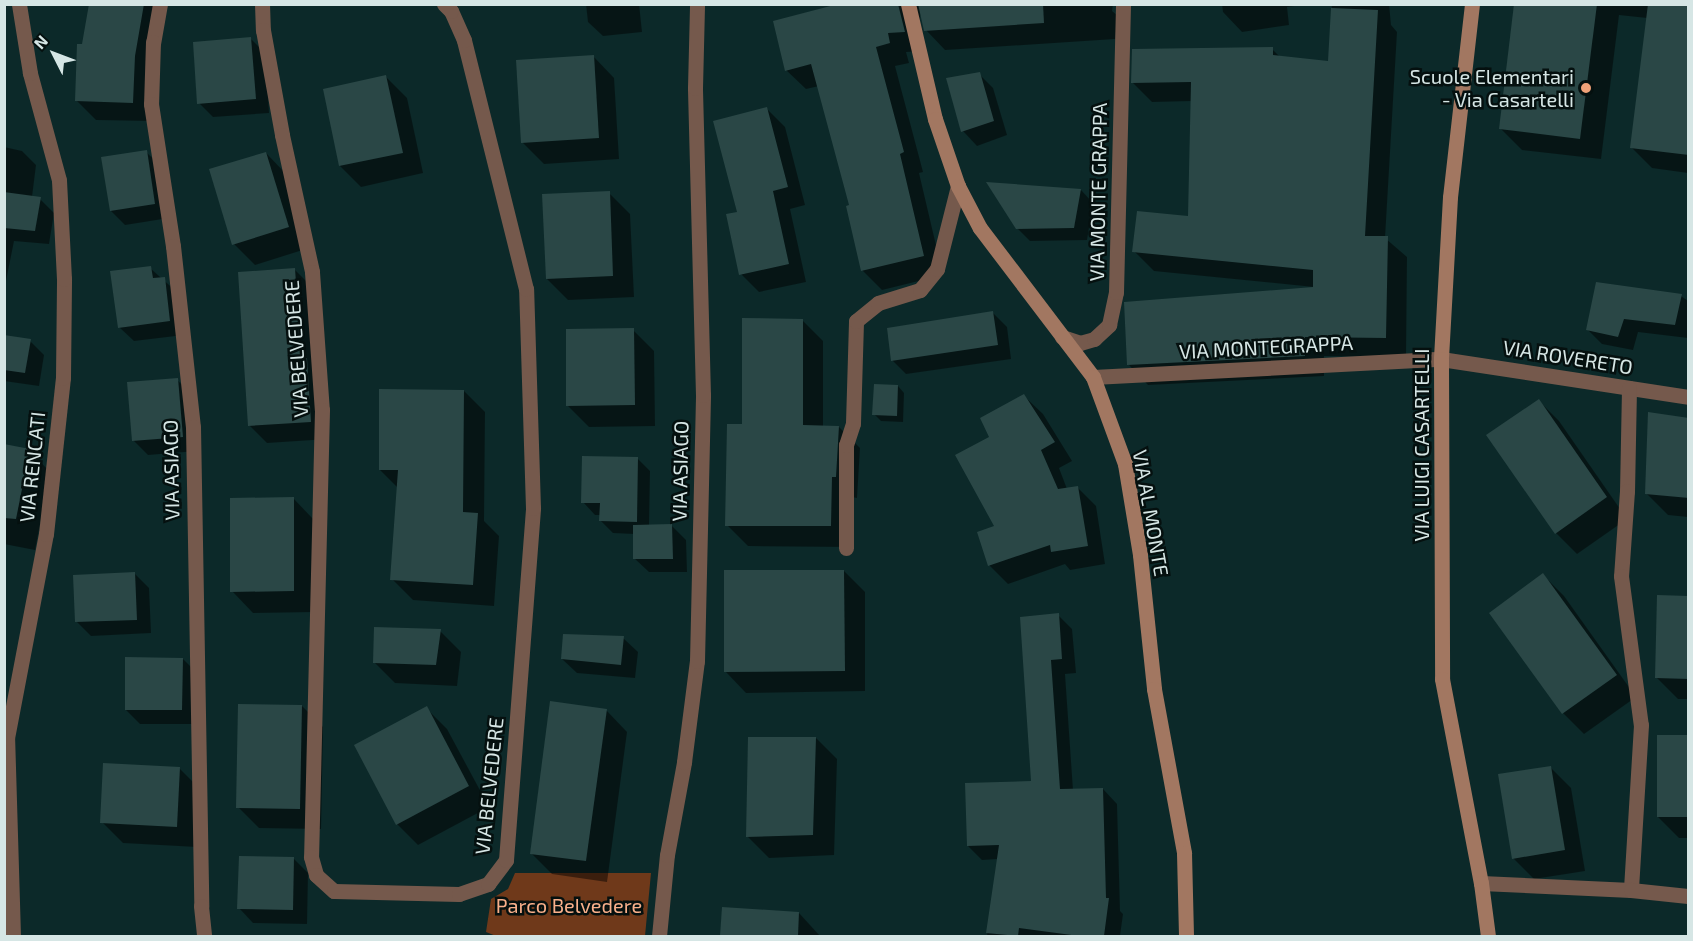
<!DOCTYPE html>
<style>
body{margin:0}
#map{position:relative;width:1693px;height:941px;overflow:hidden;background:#0c2929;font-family:"Exo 2",sans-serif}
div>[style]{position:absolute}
.green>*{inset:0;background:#6f391a}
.shadow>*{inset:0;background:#0007}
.building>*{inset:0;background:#2a4746}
.street>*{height:15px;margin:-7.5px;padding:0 7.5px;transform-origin:7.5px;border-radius:7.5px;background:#75594c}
.secondary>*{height:15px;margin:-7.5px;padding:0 7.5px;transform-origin:7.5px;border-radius:7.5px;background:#a27761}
.dots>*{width:16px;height:16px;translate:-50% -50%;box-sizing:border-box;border:3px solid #05100f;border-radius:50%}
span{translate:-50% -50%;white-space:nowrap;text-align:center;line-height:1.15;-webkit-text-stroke:5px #05100f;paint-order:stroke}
.poi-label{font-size:20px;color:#d6e6e5}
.right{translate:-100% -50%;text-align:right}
.street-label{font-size:20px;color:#d6e6e5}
.park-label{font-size:20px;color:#f9b08b}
.frame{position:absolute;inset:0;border:6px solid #d6e6e5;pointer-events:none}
.north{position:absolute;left:24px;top:24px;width:60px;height:60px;-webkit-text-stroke:4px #05100f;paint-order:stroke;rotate:312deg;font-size:16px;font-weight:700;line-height:24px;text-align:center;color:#d6e6e5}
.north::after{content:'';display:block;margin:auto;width:21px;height:27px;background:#d6e6e5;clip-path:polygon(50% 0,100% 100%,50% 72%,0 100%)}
</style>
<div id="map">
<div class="green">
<i style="clip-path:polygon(515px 873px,651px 873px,645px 936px,496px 936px,486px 932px,491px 899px,508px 889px)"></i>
</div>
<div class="shadow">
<i style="clip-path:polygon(90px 4px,166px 4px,153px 76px,152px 121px,96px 120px,77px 101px)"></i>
<i style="clip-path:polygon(586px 4px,639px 4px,642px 32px,603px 36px,588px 22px)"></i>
<i style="clip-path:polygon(844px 4px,1113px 4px,1112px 11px,1118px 16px,1115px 39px,945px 50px,926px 30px,921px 13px,917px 27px,923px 51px,906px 52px,909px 63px,895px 66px,923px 172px,919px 173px,943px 275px,882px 290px,862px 270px,851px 206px,819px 86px,806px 89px,786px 70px)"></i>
<i style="clip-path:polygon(1222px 4px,1309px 4px,1287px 7px,1289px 25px,1242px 32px,1223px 12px)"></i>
<i style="clip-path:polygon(1332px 4px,1389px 4px,1391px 25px,1397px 32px,1385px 238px,1407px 257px,1406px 357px,1324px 356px,1324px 376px,1148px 385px,1129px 365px,1314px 287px,1154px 271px,1134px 251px,1189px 218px,1192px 101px,1152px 102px,1132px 82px,1272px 49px,1280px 57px,1329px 63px)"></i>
<i style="clip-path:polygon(1534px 4px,1688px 4px,1688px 173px,1652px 168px,1631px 147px,1647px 18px,1619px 15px,1601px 159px,1522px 150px,1500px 128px)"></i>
<i style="clip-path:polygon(251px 39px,265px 53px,269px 113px,213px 117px,199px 103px)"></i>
<i style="clip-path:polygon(593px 56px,614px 78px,619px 159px,544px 164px,523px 143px)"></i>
<i style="clip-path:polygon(979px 74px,993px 88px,1007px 135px,977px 146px,963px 131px)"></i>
<i style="clip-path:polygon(386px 77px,407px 98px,423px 173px,361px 187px,340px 166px)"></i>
<i style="clip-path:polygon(767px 109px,785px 127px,805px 205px,790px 209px,806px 282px,759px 292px,741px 274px,739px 213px)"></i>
<i style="clip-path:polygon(4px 147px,22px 151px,36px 165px,32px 197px,40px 199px,54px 213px,49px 244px,14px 241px,4px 291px)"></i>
<i style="clip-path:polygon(146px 152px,161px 166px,169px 218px,125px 225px,111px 211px)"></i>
<i style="clip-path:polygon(266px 153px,287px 175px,309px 248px,255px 265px,234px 244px)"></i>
<i style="clip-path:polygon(1081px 190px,1093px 203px,1087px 240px,1030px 241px,1017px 228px)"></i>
<i style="clip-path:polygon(609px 193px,630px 214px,634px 297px,568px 300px,547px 279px)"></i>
<i style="clip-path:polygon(150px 268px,178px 293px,184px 335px,134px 341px,119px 327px)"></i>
<i style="clip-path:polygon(295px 270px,313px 288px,328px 439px,267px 443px,249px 425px)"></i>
<i style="clip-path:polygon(1681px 296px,1688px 301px,1688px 338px,1638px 332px,1633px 350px,1602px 344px,1588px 330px)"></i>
<i style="clip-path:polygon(992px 312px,1007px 327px,1011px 359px,906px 374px,892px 360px)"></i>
<i style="clip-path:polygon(802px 320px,823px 341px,823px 427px,839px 427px,860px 448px,857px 498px,852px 497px,852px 547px,748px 546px,727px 525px,743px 426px)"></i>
<i style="clip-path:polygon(633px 330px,654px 351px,655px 426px,589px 427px,568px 406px)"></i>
<i style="clip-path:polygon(4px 337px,30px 341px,44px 355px,39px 386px,4px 381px)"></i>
<i style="clip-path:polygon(177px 380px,192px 394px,197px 451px,148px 455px,133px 440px)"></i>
<i style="clip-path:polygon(898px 386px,904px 393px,903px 422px,881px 421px,874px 414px)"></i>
<i style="clip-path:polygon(464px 391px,485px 412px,484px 521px,499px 536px,494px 606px,413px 600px,392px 579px,398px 488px,380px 470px)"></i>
<i style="clip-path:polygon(1024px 396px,1043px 414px,1072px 461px,1059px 468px,1067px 489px,1077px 487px,1096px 506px,1105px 564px,1070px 570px,1065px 564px,1008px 584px,990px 566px,978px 533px,996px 527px,991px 437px)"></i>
<i style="clip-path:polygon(1538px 400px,1559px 421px,1627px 519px,1577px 554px,1556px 533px)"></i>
<i style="clip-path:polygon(1688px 420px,1688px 517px,1668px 515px,1647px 494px)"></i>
<i style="clip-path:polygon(4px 446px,29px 450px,50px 472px,35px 550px,4px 544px)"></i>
<i style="clip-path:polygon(637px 458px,650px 471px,649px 526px,672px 526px,686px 540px,687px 572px,649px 572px,634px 558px,634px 534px,613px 533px,601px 521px,601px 515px,595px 515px,583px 502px)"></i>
<i style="clip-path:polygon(293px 498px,314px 520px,315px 612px,253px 613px,232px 591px)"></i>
<i style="clip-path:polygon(844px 571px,865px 592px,865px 691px,746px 693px,725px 671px)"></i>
<i style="clip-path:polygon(135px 574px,149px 588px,151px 633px,91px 636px,77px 622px)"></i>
<i style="clip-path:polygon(1543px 575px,1564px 596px,1636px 697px,1584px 734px,1563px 713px,1491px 613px)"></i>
<i style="clip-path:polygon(1688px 597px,1688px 699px,1678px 699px,1657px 678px)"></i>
<i style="clip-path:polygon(1058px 615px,1072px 629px,1076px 673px,1065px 674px,1073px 790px,1103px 789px,1117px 804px,1120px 911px,1123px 914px,1120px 936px,987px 936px,998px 859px,982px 860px,968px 846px,1032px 782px,1022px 618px)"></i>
<i style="clip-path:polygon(440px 631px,461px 652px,457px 686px,395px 683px,374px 662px)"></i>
<i style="clip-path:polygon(623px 638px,638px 652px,635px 678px,577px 673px,562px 659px)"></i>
<i style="clip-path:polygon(183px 659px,197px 673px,196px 724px,140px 724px,126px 710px)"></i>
<i style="clip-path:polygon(302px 706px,323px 727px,321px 829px,259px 828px,238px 807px)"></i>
<i style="clip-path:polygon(426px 708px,447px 729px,489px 807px,418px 845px,397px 824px)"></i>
<i style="clip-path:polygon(606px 710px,627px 732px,607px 882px,552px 874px,531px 853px)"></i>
<i style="clip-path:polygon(1688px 736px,1688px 838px,1679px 838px,1658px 817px)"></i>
<i style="clip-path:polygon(816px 738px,837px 759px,834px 855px,769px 858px,748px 837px)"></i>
<i style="clip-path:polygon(1550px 767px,1571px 788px,1585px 871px,1534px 879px,1513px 858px)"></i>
<i style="clip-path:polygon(179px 768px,200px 789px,197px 847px,123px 843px,102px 822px)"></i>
<i style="clip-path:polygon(294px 859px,308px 873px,307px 924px,253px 923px,239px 908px)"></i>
<i style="clip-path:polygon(724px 909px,799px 913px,820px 936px,722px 936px)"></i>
</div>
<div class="building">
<i style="clip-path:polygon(89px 4px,144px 4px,135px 56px,133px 103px,75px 101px,77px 44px,82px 44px)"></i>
<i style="clip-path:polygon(838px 4px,898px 4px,905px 32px,888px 33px,890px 43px,876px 47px,904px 152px,900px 154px,924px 256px,861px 271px,846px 206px,849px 205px,811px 64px,785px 71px,773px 21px)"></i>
<i style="clip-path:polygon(918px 4px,1043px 4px,1044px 23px,924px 31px)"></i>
<i style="clip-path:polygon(1514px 4px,1597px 4px,1580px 139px,1499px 129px)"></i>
<i style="clip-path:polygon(1648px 4px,1689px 4px,1689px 155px,1630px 148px)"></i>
<i style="clip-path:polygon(1331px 8px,1378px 10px,1365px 236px,1388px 236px,1386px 338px,1305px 337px,1305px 356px,1127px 365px,1124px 302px,1313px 287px,1313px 270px,1132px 252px,1137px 211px,1188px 216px,1191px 82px,1131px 83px,1132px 49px,1273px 47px,1273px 55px,1328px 61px)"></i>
<i style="clip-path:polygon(251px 37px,256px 99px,197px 104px,193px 42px)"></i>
<i style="clip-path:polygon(594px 55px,599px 138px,521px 143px,516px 60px)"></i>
<i style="clip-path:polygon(980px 72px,994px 121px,961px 132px,946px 78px)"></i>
<i style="clip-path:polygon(386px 75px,403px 153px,339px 166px,323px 89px)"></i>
<i style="clip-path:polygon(767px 107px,788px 187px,773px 191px,789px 264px,739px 275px,726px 214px,737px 212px,713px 121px)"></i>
<i style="clip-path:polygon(147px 150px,155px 204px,110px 211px,101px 157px)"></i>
<i style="clip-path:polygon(266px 152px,289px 227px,232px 245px,209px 169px)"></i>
<i style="clip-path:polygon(986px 182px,1081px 189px,1074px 228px,1016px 229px)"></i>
<i style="clip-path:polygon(610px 191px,613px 276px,546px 279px,542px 194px)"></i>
<i style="clip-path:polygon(4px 192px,41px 197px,35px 231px,4px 228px)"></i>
<i style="clip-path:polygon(151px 266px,153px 278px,165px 277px,170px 321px,118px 328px,110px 271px)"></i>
<i style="clip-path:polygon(295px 268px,301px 359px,307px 358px,311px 422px,248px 426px,238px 272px)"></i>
<i style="clip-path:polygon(1596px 282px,1682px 294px,1675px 325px,1624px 319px,1618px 337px,1586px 330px)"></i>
<i style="clip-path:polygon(993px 311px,998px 345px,891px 361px,887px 328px)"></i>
<i style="clip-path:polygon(742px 318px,803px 319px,803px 425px,839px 426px,836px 477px,832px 477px,831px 526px,725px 526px,727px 424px,742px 424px)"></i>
<i style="clip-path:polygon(634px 328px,635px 405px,566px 406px,566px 329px)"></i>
<i style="clip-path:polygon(4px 335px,31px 339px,25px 373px,4px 370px)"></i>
<i style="clip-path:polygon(178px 378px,183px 437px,132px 441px,127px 382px)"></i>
<i style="clip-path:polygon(874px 384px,898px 385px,897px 416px,872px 415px)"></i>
<i style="clip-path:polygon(379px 389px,464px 390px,463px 512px,478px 513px,473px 585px,390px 580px,398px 470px,379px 470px)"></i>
<i style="clip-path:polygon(1024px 394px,1055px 442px,1041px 450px,1058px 489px,1078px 486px,1088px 546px,1051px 552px,1050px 545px,988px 566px,977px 532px,994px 526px,955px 455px,989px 437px,980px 418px)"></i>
<i style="clip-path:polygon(1539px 399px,1607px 497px,1555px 534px,1486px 435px)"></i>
<i style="clip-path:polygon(1648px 412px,1689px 418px,1689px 498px,1645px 494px)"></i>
<i style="clip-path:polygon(4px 444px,30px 449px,16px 519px,4px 518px)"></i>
<i style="clip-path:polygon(582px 456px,638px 457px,637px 522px,599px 521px,600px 503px,581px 503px)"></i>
<i style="clip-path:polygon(294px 497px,294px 591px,230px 592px,230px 498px)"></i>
<i style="clip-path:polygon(672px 524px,673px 559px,633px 559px,633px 525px)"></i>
<i style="clip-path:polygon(724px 570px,844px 570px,845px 671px,724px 672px)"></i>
<i style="clip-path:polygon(135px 572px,137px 620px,75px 622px,73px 575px)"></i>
<i style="clip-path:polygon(1543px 573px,1617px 675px,1562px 714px,1489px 613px)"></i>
<i style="clip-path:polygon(1657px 595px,1689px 596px,1689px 679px,1655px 678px)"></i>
<i style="clip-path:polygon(1059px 613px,1062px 659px,1051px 660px,1060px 789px,1103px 788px,1106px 898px,1109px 898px,1104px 936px,1079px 936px,1019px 928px,1018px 936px,986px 933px,999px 845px,967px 846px,965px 783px,1031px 781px,1020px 617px)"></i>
<i style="clip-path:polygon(374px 627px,441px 629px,436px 665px,373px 663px)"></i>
<i style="clip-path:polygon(563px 634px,624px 636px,621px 665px,561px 659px)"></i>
<i style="clip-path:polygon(125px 657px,183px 658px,182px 710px,125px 710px)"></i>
<i style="clip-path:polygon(550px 701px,607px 709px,586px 861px,530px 854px)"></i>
<i style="clip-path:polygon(238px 704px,302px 705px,300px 809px,236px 808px)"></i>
<i style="clip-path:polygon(427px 706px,469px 786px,396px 825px,354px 745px)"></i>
<i style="clip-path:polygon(1657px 735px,1689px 735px,1689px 817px,1657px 817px)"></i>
<i style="clip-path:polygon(748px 737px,816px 737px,813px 835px,746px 837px)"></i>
<i style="clip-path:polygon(103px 763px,180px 767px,177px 827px,100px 823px)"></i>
<i style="clip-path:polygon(1551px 766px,1565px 850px,1512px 859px,1498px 774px)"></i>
<i style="clip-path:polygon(239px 856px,294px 857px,293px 910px,237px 909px)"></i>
<i style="clip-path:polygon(722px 907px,799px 912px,798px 936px,720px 936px)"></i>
</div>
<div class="street">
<i style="left:160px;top:4px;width:39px;rotate:100deg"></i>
<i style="left:153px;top:42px;width:62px;rotate:91.8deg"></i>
<i style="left:151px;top:104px;width:144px;rotate:81.2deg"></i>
<i style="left:173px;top:246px;width:182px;rotate:83.7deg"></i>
<i style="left:193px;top:427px;width:479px;rotate:89deg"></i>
<i style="left:201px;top:906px;width:30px;rotate:84deg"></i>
<i style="left:262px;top:4px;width:26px;rotate:88deg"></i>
<i style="left:263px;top:30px;width:107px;rotate:79.7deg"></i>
<i style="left:282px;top:135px;width:140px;rotate:77.6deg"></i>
<i style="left:312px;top:272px;width:138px;rotate:85.9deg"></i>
<i style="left:322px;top:410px;width:447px;rotate:91.4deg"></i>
<i style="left:311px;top:857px;width:19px;rotate:74deg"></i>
<i style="left:316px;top:875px;width:24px;rotate:42deg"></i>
<i style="left:334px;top:891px;width:125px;rotate:1.4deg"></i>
<i style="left:459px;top:894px;width:31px;rotate:-19deg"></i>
<i style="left:488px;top:884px;width:30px;rotate:-53deg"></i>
<i style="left:506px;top:860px;width:353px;rotate:-85.6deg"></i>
<i style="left:533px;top:508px;width:219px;rotate:-91.8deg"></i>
<i style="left:526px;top:289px;width:257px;rotate:-104deg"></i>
<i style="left:464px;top:40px;width:32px;rotate:-114deg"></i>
<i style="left:451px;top:11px;width:10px;rotate:-135deg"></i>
<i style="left:1062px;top:337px;width:19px;rotate:18deg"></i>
<i style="left:1080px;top:343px;width:15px;rotate:-16deg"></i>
<i style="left:1094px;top:339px;width:21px;rotate:-43deg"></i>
<i style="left:1109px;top:325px;width:34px;rotate:-78deg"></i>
<i style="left:1116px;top:292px;width:288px;rotate:-88.6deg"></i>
<i style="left:1093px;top:377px;width:348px;rotate:-3deg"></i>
<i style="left:1441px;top:359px;width:250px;rotate:8.7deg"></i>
<i style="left:1629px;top:388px;width:103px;rotate:91.1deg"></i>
<i style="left:1627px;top:491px;width:85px;rotate:94deg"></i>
<i style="left:1621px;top:576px;width:150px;rotate:82.4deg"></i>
<i style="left:1641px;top:725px;width:165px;rotate:93.5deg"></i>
<i style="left:846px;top:548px;width:103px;rotate:-90deg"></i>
<i style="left:846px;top:445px;width:23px;rotate:-72deg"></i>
<i style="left:853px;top:423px;width:102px;rotate:-88.3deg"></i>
<i style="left:856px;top:321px;width:28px;rotate:-39deg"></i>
<i style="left:878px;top:303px;width:44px;rotate:-17.2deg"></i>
<i style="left:920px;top:290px;width:27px;rotate:-51deg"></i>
<i style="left:937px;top:269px;width:86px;rotate:-75.8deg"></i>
<i style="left:1481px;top:883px;width:150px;rotate:2.7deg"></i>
<i style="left:1631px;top:890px;width:57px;rotate:6deg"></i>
<i style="left:13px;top:936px;width:198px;rotate:-91.7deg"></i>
<i style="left:7px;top:738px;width:208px;rotate:-79.2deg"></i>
<i style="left:46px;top:534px;width:157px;rotate:-83.8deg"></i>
<i style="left:63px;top:378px;width:99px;rotate:-89.4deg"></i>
<i style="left:64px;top:279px;width:99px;rotate:-92.9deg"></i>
<i style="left:59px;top:180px;width:111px;rotate:-105.2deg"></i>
<i style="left:30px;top:73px;width:70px;rotate:-99.1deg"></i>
<i style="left:659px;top:936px;width:81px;rotate:-84.4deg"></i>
<i style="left:667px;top:855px;width:95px;rotate:-79.6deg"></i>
<i style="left:684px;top:762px;width:102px;rotate:-82.7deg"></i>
<i style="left:697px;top:661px;width:266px;rotate:-88.7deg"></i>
<i style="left:703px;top:395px;width:307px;rotate:-91.5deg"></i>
<i style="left:695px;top:88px;width:84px;rotate:-88.6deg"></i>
</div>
<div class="secondary">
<i style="left:908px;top:4px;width:118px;rotate:76.8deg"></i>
<i style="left:935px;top:119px;width:71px;rotate:71.1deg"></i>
<i style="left:958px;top:186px;width:47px;rotate:62.4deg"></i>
<i style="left:980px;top:228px;width:187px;rotate:52.8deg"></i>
<i style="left:1093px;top:377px;width:93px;rotate:69.8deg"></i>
<i style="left:1125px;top:464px;width:92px;rotate:80.6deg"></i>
<i style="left:1140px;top:555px;width:135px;rotate:84deg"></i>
<i style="left:1154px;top:689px;width:167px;rotate:79.6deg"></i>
<i style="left:1184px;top:853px;width:83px;rotate:88.6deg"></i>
<i style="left:1472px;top:4px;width:194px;rotate:96.5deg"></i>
<i style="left:1450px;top:197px;width:162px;rotate:93.2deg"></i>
<i style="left:1441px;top:359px;width:320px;rotate:89.8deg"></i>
<i style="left:1442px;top:679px;width:208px;rotate:79.2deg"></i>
<i style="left:1481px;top:883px;width:53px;rotate:82.5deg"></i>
</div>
<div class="dots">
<i style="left:1586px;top:88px;background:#f0a279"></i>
</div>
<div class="poi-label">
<span class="right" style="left:1574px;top:88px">Scuole Elementari<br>- Via Casartelli</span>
</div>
<div class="street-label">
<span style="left:1098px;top:192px;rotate:-89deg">VIA MONTE GRAPPA</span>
<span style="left:1266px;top:347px;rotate:-3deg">VIA MONTEGRAPPA</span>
<span style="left:296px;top:349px;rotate:-94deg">VIA BELVEDERE</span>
<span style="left:1568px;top:357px;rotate:9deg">VIA ROVERETO</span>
<span style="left:1421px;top:445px;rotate:-90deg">VIA LUIGI CASARTELLI</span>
<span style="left:32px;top:467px;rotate:-84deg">VIA RENCATI</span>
<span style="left:171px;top:470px;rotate:-91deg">VIA ASIAGO</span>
<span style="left:680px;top:471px;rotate:-89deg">VIA ASIAGO</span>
<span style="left:1151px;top:513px;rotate:80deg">VIA AL MONTE</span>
<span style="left:489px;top:786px;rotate:-84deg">VIA BELVEDERE</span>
</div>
<div class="park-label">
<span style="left:569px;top:905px">Parco Belvedere</span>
</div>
<div class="frame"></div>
<div class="north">N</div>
</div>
